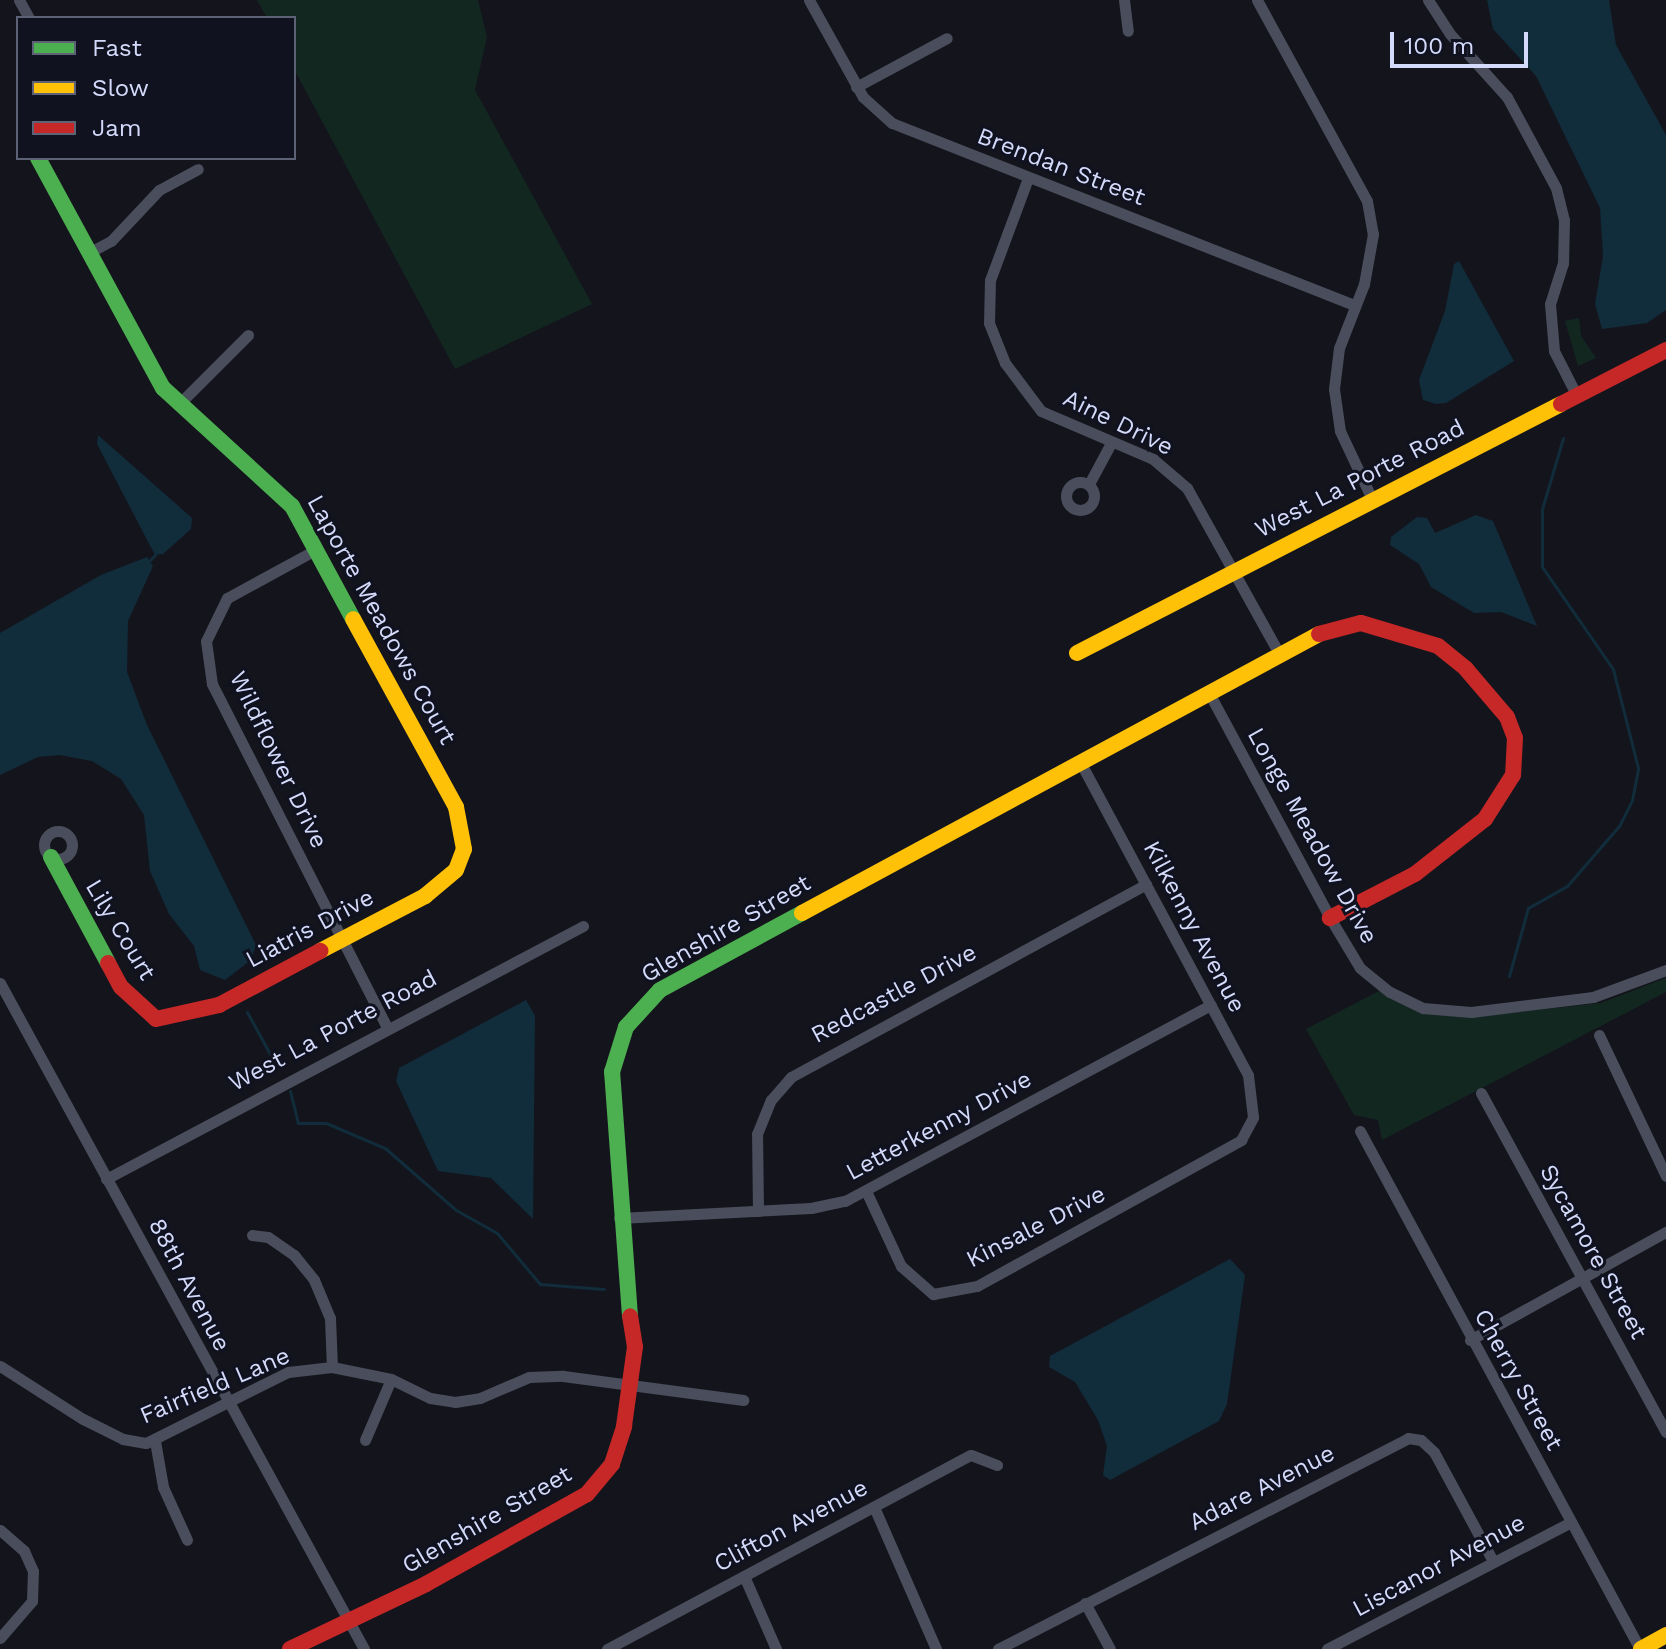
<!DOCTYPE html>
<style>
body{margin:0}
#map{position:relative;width:1666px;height:1649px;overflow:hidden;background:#14151c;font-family:"Work Sans",sans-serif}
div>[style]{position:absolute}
.green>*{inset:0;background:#132721}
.water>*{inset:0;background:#112c3b}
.stream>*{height:3px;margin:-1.5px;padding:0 1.5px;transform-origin:1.5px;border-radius:1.5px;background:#112c3b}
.street>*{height:11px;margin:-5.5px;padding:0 5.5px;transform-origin:5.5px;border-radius:5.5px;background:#4a4e5c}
.street>.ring{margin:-5.5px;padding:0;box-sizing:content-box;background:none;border:11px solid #4a4e5c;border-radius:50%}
.fast>*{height:16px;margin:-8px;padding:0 8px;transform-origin:8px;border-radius:8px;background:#4caf50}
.slow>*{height:16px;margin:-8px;padding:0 8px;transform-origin:8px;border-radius:8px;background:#ffc107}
.jam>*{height:16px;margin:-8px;padding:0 8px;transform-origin:8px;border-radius:8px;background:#c62828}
span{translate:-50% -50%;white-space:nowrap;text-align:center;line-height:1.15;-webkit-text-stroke:6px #101220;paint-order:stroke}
.street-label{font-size:24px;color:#d4dafa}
.legend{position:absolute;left:16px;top:16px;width:280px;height:144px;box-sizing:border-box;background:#101220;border:2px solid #5e6277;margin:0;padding:10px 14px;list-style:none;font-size:24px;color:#d4dafa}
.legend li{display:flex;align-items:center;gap:16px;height:40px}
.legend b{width:40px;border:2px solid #5e6277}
.scale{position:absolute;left:1390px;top:32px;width:138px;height:36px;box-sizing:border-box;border:4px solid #d4dafa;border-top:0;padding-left:10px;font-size:24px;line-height:28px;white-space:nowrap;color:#d4dafa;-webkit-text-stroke:6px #101220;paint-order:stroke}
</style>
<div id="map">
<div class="green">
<i style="clip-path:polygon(257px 0,478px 0,487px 37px,475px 90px,592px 304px,455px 369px,294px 69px,294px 18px,267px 18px)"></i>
<i style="clip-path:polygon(1579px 318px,1581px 336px,1596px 358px,1578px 366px,1565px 321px)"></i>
<i style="clip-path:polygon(1666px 978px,1666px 992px,1382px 1140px,1378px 1120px,1354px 1115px,1306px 1029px,1379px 991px,1421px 1013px,1475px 1017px,1601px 1003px)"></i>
</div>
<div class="water">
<i style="clip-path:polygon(1487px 0,1609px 0,1616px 45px,1666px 135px,1666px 310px,1647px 323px,1602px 329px,1595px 304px,1603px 256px,1600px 208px,1536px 76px,1493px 29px)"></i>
<i style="clip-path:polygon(1459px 261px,1514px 361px,1446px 403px,1436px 404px,1423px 400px,1419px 380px,1445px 311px,1454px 264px)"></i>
<i style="clip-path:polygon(98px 435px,192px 518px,191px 529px,163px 554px,155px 555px,97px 444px)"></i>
<i style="clip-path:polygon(1476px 515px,1493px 521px,1537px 626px,1501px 612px,1474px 613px,1431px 587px,1419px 564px,1390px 545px,1391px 537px,1417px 517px,1427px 518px,1435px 533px)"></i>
<i style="clip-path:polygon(147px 557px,153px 566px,128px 621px,127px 672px,147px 725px,256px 945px,251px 960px,225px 980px,200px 970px,194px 946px,169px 914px,150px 871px,144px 815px,121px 779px,92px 761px,59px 755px,38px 757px,0 775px,0 633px,101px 575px)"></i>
<i style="clip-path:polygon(526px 1000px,535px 1016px,533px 1219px,491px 1178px,438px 1171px,396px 1081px,399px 1068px)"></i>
<i style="clip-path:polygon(1230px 1259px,1245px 1275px,1227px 1404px,1219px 1421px,1110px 1480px,1103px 1475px,1107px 1446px,1098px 1420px,1075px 1382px,1049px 1367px,1050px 1356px)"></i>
</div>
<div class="stream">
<i style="left:150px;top:560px;width:7px;rotate:-45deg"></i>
<i style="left:1509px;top:976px;width:71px;rotate:-74.4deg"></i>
<i style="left:1528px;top:908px;width:45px;rotate:-29.4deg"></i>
<i style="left:1567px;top:886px;width:79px;rotate:-49.1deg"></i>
<i style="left:1619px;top:826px;width:29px;rotate:-63deg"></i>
<i style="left:1632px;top:800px;width:33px;rotate:-79deg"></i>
<i style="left:1638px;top:768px;width:102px;rotate:-104.2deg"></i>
<i style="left:1613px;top:669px;width:124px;rotate:-124.8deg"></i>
<i style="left:1542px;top:567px;width:58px;rotate:-90deg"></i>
<i style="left:1542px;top:509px;width:74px;rotate:-73.5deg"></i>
<i style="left:247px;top:1012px;width:63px;rotate:61.4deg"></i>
<i style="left:290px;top:1091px;width:33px;rotate:76deg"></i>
<i style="left:298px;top:1123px;width:28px"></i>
<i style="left:326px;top:1123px;width:64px;rotate:23deg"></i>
<i style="left:385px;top:1148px;width:94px;rotate:41.1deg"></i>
<i style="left:456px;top:1210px;width:47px;rotate:29.3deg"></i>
<i style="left:497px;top:1233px;width:67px;rotate:49.9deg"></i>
<i style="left:540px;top:1284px;width:64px;rotate:4.5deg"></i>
</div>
<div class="street">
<i style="left:19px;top:0;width:21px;rotate:61deg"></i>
<i style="left:809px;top:0;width:111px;rotate:60.9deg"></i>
<i style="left:863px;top:97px;width:39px;rotate:42deg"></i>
<i style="left:892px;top:123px;width:497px;rotate:21.5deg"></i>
<i style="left:1124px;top:0;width:31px;rotate:83deg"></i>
<i style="left:1257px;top:0;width:229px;rotate:61.3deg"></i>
<i style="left:1367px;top:201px;width:34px;rotate:80deg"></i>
<i style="left:1373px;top:234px;width:51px;rotate:100.2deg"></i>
<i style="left:1364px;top:284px;width:69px;rotate:111.3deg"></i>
<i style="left:1339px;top:348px;width:41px;rotate:97deg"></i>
<i style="left:1334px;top:389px;width:42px;rotate:81.9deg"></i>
<i style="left:1340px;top:431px;width:75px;rotate:64.8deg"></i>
<i style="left:1428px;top:0;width:40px;rotate:57.1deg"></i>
<i style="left:1450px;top:34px;width:85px;rotate:47.9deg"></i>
<i style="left:1507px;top:97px;width:103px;rotate:61.7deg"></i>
<i style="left:1556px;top:188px;width:33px;rotate:76deg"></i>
<i style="left:1564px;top:220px;width:43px;rotate:91.3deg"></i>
<i style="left:1563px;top:263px;width:43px;rotate:107.6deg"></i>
<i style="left:1550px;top:304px;width:47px;rotate:85.1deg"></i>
<i style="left:1554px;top:351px;width:51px;rotate:62.9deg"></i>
<i style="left:856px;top:87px;width:103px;rotate:-28.3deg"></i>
<i style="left:1028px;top:178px;width:109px;rotate:110.4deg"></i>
<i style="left:990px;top:280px;width:43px;rotate:91.3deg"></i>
<i style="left:989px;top:323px;width:43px;rotate:68.2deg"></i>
<i style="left:1005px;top:363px;width:60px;rotate:53.1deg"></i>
<i style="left:1041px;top:411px;width:122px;rotate:23.2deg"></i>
<i style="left:1153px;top:459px;width:45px;rotate:40.5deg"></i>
<i style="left:1187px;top:488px;width:191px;rotate:60.9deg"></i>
<i style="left:90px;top:252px;width:24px;rotate:-28deg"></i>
<i style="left:111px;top:241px;width:70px;rotate:-46.7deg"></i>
<i style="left:159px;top:190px;width:44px;rotate:-28.3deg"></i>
<i style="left:178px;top:405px;width:99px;rotate:-45deg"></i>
<i class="ring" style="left:1066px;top:482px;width:17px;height:17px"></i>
<i style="left:1089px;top:484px;width:47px;rotate:-61.8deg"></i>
<i style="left:317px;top:549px;width:102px;rotate:151.4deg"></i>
<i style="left:227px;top:598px;width:48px;rotate:116deg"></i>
<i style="left:206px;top:641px;width:43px;rotate:82.1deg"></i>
<i style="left:212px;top:684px;width:387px;rotate:63deg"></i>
<i style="left:1209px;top:693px;width:255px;rotate:61.7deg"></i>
<i style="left:1330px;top:918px;width:58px;rotate:59deg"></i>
<i style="left:1360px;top:968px;width:38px;rotate:39deg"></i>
<i style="left:1390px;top:992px;width:37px;rotate:26deg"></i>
<i style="left:1423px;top:1008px;width:48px;rotate:4.8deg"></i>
<i style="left:1471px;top:1012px;width:123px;rotate:-7deg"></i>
<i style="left:1593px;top:997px;width:78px;rotate:-20.3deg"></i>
<i class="ring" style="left:44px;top:831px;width:17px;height:17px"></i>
<i style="left:0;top:983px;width:759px;rotate:61.34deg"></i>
<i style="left:1599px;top:1035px;width:156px;rotate:64.6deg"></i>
<i style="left:1481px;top:1093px;width:386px;rotate:61.4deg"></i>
<i style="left:1360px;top:1131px;width:589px;rotate:61.61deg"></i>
<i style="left:106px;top:1179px;width:540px;rotate:-27.94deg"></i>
<i style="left:866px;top:1191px;width:83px;rotate:65deg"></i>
<i style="left:901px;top:1266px;width:43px;rotate:41.2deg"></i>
<i style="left:933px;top:1294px;width:45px;rotate:-10.3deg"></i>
<i style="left:977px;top:1286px;width:302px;rotate:-28.9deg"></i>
<i style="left:1241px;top:1140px;width:26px;rotate:-62deg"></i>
<i style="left:1253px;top:1117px;width:42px;rotate:-96.8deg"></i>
<i style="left:1248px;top:1075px;width:355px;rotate:-118.2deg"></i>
<i style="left:758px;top:1211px;width:77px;rotate:-90.7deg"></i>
<i style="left:757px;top:1134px;width:37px;rotate:-68deg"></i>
<i style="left:771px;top:1100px;width:30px;rotate:-49deg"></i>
<i style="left:791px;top:1077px;width:404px;rotate:-28.5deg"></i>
<i style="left:619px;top:1218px;width:192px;rotate:-3deg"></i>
<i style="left:811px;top:1208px;width:35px;rotate:-12deg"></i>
<i style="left:845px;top:1201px;width:415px;rotate:-28.2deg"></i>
<i style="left:252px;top:1235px;width:16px;rotate:7deg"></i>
<i style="left:268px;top:1237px;width:32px;rotate:35deg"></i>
<i style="left:294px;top:1255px;width:32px;rotate:51deg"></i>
<i style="left:314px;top:1280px;width:41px;rotate:67.2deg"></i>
<i style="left:330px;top:1318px;width:49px;rotate:87.7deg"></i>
<i style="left:1470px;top:1340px;width:224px;rotate:-28.9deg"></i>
<i style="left:0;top:1366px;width:98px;rotate:32.6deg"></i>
<i style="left:83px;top:1419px;width:45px;rotate:26.6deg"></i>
<i style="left:123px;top:1439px;width:23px;rotate:10deg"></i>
<i style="left:146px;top:1443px;width:159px;rotate:-26.6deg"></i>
<i style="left:288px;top:1372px;width:44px;rotate:-6.5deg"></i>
<i style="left:332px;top:1367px;width:60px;rotate:11.5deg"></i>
<i style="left:391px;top:1379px;width:43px;rotate:26deg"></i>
<i style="left:430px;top:1398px;width:25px;rotate:9deg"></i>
<i style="left:455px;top:1402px;width:25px;rotate:-9deg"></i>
<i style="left:480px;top:1398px;width:53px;rotate:-23.2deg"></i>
<i style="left:529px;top:1377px;width:34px;rotate:-2deg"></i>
<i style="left:563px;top:1376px;width:182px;rotate:7.6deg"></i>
<i style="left:365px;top:1440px;width:66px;rotate:-66.9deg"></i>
<i style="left:155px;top:1441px;width:47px;rotate:80.1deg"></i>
<i style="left:163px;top:1487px;width:58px;rotate:65.6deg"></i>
<i style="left:874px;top:1507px;width:155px;rotate:66.4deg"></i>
<i style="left:0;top:1530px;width:32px;rotate:41deg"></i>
<i style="left:24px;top:1551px;width:22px;rotate:66deg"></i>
<i style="left:33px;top:1571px;width:30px;rotate:92deg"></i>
<i style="left:32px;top:1601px;width:49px;rotate:130.9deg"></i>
<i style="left:744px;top:1576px;width:80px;rotate:66.3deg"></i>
<i style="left:1085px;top:1603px;width:52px;rotate:61.5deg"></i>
<i style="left:607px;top:1649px;width:412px;rotate:-28.1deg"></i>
<i style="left:971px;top:1455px;width:28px;rotate:21deg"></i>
<i style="left:998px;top:1649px;width:461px;rotate:-27.2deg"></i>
<i style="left:1408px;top:1438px;width:13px;rotate:9deg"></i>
<i style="left:1421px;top:1440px;width:18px;rotate:43deg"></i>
<i style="left:1434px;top:1452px;width:124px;rotate:61.6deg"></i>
<i style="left:1327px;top:1649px;width:275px;rotate:-27.5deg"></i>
</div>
<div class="fast">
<i style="left:38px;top:158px;width:262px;rotate:61.5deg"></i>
<i style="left:163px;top:388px;width:175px;rotate:42.5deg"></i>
<i style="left:292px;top:506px;width:128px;rotate:61.6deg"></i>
<i style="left:51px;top:857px;width:120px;rotate:61.7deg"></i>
<i style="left:630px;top:1316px;width:245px;rotate:-94.2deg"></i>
<i style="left:612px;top:1072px;width:47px;rotate:-72.7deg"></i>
<i style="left:626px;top:1027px;width:50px;rotate:-47.4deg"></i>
<i style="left:660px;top:990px;width:162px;rotate:-28.5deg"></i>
</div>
<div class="slow">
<i style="left:1077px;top:653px;width:544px;rotate:-27.22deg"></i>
<i style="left:802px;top:913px;width:587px;rotate:-28.35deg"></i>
<i style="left:320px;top:951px;width:119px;rotate:-27.6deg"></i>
<i style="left:425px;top:896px;width:40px;rotate:-40deg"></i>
<i style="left:456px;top:870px;width:22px;rotate:-69deg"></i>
<i style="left:464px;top:849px;width:43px;rotate:-100.8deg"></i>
<i style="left:456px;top:807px;width:214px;rotate:-118.7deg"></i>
<i style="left:1641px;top:1649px;width:29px;rotate:-29deg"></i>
</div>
<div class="jam">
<i style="left:1561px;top:404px;width:118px;rotate:-27.2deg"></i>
<i style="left:1319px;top:634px;width:43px;rotate:-14.7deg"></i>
<i style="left:1361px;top:623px;width:80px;rotate:16.6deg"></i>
<i style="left:1438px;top:646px;width:36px;rotate:39deg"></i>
<i style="left:1466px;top:669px;width:63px;rotate:49.5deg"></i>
<i style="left:1507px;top:717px;width:22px;rotate:69deg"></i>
<i style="left:1515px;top:738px;width:37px;rotate:93deg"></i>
<i style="left:1513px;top:775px;width:52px;rotate:122.5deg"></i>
<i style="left:1485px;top:819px;width:89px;rotate:141.8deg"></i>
<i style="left:1415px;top:874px;width:96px;rotate:152.6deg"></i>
<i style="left:108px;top:963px;width:27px;rotate:62deg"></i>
<i style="left:121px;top:987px;width:47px;rotate:42.4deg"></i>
<i style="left:156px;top:1019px;width:65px;rotate:-12.5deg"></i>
<i style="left:219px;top:1005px;width:115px;rotate:-28.1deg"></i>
<i style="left:290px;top:1649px;width:151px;rotate:-25.5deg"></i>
<i style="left:426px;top:1584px;width:184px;rotate:-29.2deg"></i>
<i style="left:587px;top:1494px;width:39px;rotate:-50deg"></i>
<i style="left:612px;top:1464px;width:40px;rotate:-72deg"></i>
<i style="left:624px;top:1426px;width:80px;rotate:-82.1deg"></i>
<i style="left:635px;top:1347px;width:31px;rotate:-99deg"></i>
</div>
<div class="street-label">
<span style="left:1061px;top:167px;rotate:21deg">Brendan Street</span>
<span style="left:1118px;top:423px;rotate:26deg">Aine Drive</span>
<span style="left:1360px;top:479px;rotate:-27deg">West La Porte Road</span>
<span style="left:381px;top:620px;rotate:61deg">Laporte Meadows Court</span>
<span style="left:278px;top:760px;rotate:64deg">Wildflower Drive</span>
<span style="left:1312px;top:836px;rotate:61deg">Longe Meadow Drive</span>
<span style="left:1194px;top:927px;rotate:62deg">Kilkenny Avenue</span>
<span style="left:310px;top:929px;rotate:-28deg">Liatris Drive</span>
<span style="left:726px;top:929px;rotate:-30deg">Glenshire Street</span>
<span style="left:120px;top:930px;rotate:59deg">Lily Court</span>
<span style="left:894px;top:994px;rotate:-28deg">Redcastle Drive</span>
<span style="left:333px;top:1031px;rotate:-28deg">West La Porte Road</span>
<span style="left:939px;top:1126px;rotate:-28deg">Letterkenny Drive</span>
<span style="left:1036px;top:1227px;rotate:-27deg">Kinsale Drive</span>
<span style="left:1593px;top:1252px;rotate:61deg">Sycamore Street</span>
<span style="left:189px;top:1285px;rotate:62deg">88th Avenue</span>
<span style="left:1518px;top:1380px;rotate:61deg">Cherry Street</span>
<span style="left:215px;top:1386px;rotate:-23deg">Fairfield Lane</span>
<span style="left:1262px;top:1488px;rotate:-27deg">Adare Avenue</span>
<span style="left:487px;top:1520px;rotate:-30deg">Glenshire Street</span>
<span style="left:791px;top:1526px;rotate:-28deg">Clifton Avenue</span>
<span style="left:1439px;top:1566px;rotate:-28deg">Liscanor Avenue</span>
</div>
<ul class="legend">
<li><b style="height:10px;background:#4caf50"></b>Fast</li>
<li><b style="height:10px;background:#ffc107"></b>Slow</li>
<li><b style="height:10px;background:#c62828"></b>Jam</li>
</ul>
<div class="scale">100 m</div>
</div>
